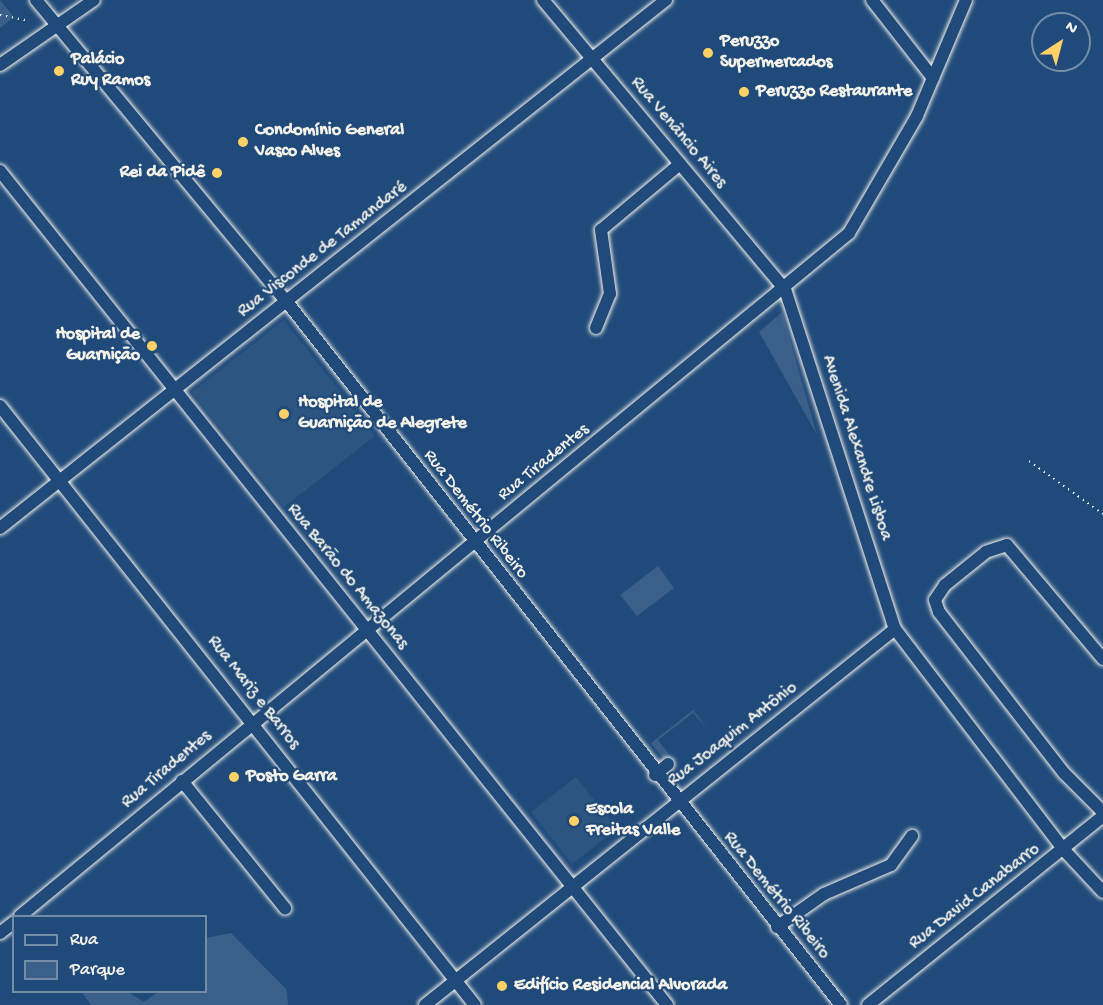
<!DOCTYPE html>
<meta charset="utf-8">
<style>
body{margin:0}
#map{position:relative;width:1103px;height:1005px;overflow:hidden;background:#1f4a7a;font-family:"Gochi Hand",sans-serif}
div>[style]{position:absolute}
.built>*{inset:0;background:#2d5581}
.green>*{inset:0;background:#3a5f88}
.path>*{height:2px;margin-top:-1px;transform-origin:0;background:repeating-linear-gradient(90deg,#f4f1e8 0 1.5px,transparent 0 6px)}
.roads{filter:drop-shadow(0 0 2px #f4f1e8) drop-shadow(0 0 2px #f4f1e8)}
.minor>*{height:12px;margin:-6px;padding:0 6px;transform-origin:6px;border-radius:6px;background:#1f4a7a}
.dots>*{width:16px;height:16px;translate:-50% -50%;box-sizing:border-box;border:3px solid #1f4a7a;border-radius:50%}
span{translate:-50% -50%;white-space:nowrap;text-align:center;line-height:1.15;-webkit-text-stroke:4.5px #1f4a7a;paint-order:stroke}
.poi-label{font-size:18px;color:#f4f1e8;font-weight:700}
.left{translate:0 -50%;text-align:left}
.right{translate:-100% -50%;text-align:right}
.street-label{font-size:18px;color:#f4f1e8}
.legend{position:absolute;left:12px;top:915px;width:195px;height:78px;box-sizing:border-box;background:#1f4a7a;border:2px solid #748da6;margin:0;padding:8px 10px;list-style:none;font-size:18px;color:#f4f1e8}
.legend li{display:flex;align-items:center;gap:12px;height:30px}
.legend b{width:30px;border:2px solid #748da6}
.north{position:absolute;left:1031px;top:12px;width:60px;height:60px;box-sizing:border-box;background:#1f4a7a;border:2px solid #748da6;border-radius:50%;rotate:36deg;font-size:16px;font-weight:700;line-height:24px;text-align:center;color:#f4f1e8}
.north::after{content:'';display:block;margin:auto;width:21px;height:27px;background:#ffd166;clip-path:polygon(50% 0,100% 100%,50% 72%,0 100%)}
</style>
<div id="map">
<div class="built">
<i style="clip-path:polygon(284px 320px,375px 436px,284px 507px,192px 392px)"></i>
<i style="clip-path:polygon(576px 777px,617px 829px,572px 864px,531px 812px)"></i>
</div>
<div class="green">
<i style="clip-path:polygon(0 0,14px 17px,0 28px)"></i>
<i style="clip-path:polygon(782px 312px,817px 435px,759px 332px)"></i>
<i style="clip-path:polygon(658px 566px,674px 588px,637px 616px,620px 595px)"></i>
<i style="clip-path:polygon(693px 710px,708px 729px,693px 713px,658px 740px,671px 757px,666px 762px,651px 743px)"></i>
<i style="clip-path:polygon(231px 933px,287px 990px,288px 1005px,91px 1005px,82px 992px,128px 992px,144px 1002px,158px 992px,206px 992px,206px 938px)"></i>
</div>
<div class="path">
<i style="left:0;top:15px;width:26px;rotate:11deg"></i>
<i style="left:1029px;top:461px;width:91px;rotate:35.6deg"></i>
</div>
<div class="roads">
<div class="minor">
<i style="left:36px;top:0;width:393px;rotate:50.3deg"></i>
<i style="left:287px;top:302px;width:895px;rotate:51.76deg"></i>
<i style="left:543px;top:0;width:377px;rotate:50.1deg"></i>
<i style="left:785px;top:289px;width:357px;rotate:72.1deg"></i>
<i style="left:895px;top:629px;width:278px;rotate:52.6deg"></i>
<i style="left:1064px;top:850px;width:57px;rotate:47.1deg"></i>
<i style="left:872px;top:0;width:99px;rotate:52deg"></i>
<i style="left:0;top:65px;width:114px;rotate:-34.7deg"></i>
<i style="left:0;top:171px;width:1068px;rotate:51.35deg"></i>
<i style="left:596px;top:328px;width:37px;rotate:-68deg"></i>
<i style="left:610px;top:294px;width:65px;rotate:-98deg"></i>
<i style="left:601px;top:230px;width:103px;rotate:-39.9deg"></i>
<i style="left:0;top:406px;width:764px;rotate:51.59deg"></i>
<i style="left:0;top:528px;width:850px;rotate:-38.41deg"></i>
<i style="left:1103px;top:659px;width:149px;rotate:-130.1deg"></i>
<i style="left:1007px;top:545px;width:22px;rotate:162deg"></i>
<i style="left:986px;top:552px;width:53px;rotate:141.2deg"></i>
<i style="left:945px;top:585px;width:18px;rotate:124deg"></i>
<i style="left:935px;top:600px;width:13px;rotate:72deg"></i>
<i style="left:939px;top:612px;width:204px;rotate:52.2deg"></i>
<i style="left:1064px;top:773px;width:55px;rotate:45deg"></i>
<i style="left:655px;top:775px;width:17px;rotate:-40deg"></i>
<i style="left:182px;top:781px;width:164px;rotate:51deg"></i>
<i style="left:20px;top:916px;width:1074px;rotate:-39.48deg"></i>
<i style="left:849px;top:233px;width:135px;rotate:-59.8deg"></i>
<i style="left:917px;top:116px;width:126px;rotate:-67.1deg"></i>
<i style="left:777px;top:927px;width:57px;rotate:-35.1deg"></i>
<i style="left:824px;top:894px;width:73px;rotate:-23.4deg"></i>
<i style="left:891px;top:865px;width:36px;rotate:-54deg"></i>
<i style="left:0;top:933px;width:18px;rotate:-38deg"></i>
<i style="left:425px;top:1005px;width:602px;rotate:-38.66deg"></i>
<i style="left:868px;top:1005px;width:302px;rotate:-38.8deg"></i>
</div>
</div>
<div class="dots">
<i style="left:708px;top:53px;background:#ffd166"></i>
<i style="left:59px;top:71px;background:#ffd166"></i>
<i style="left:744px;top:92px;background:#ffd166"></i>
<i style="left:243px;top:142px;background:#ffd166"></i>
<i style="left:217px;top:173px;background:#ffd166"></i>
<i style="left:152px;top:346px;background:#ffd166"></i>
<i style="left:284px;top:414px;background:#ffd166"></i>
<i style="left:234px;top:777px;background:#ffd166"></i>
<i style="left:574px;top:821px;background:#ffd166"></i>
<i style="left:502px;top:986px;background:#ffd166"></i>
</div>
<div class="poi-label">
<span class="left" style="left:720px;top:53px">Peruzzo<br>Supermercados</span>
<span class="left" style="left:71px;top:71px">Palácio<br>Ruy Ramos</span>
<span class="left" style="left:756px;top:92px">Peruzzo Restaurante</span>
<span class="left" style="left:255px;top:142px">Condomínio General<br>Vasco Alves</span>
<span class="right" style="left:205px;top:173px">Rei da Pidê</span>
<span class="right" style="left:140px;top:346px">Hospital de<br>Guarnição</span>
<span class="left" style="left:298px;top:414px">Hospital de<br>Guarnição de Alegrete</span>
<span class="left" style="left:246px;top:777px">Posto Garra</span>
<span class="left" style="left:586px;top:821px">Escola<br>Freitas Valle</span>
<span class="left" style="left:514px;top:986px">Edifício Residencial Alvorada</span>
</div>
<div class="street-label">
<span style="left:678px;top:133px;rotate:50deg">Rua Venâncio Aires</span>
<span style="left:323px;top:250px;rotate:-38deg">Rua Visconde de Tamandaré</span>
<span style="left:856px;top:448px;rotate:72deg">Avenida Alexandre Lisboa</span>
<span style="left:544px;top:463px;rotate:-39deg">Rua Tiradentes</span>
<span style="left:475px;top:515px;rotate:52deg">Rua Demétrio Ribeiro</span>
<span style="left:347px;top:577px;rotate:51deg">Rua Barão do Amazonas</span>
<span style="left:253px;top:693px;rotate:52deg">Rua Mariz e Barros</span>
<span style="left:733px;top:735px;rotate:-38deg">Rua Joaquim Antônio</span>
<span style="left:167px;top:770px;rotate:-40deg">Rua Tiradentes</span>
<span style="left:776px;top:896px;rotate:51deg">Rua Demétrio Ribeiro</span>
<span style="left:975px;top:897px;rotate:-38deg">Rua David Canabarro</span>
</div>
<ul class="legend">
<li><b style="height:8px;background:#1f4a7a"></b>Rua</li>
<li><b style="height:16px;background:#3a5f88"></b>Parque</li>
</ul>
<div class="north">N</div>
</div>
